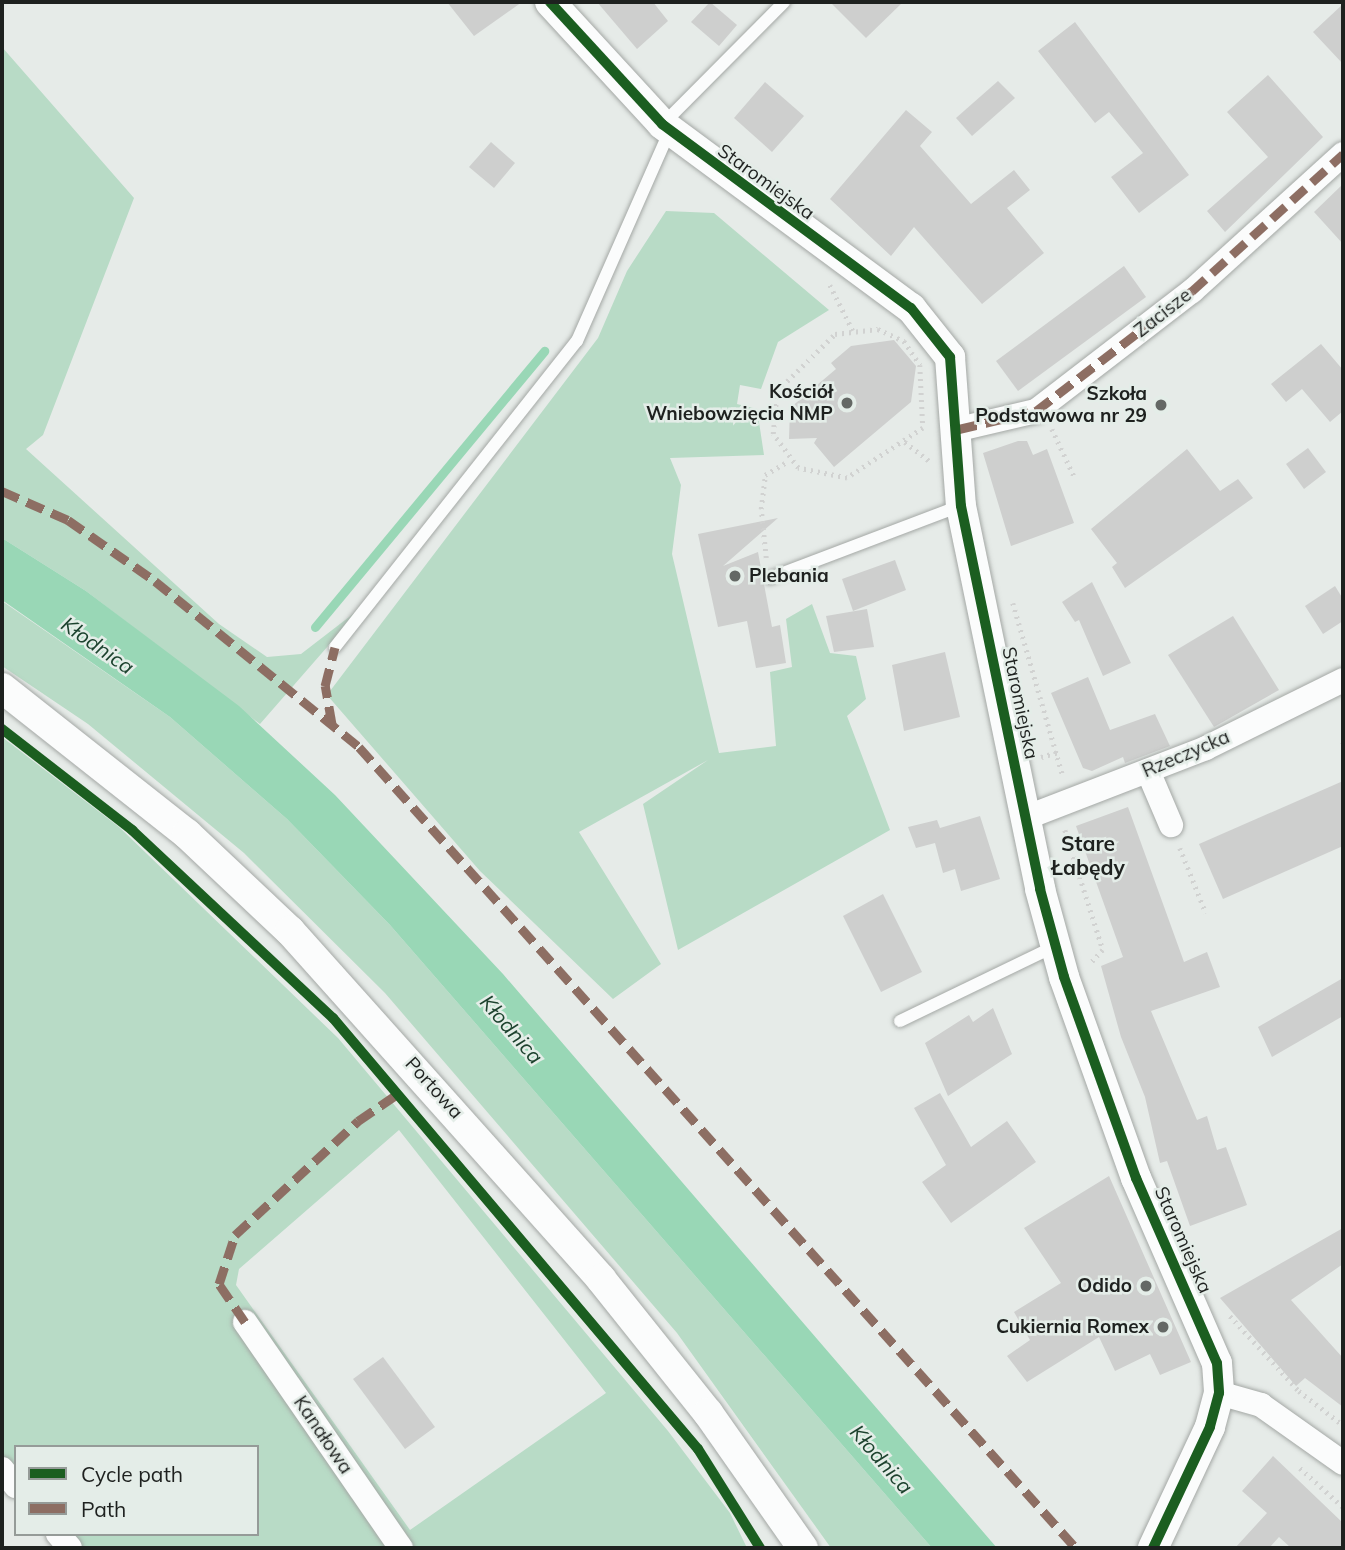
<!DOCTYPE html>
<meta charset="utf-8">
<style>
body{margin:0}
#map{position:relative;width:1345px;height:1550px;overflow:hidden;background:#e6ebe8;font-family:Mulish,sans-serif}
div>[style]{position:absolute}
.green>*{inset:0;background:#b8dbc6}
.water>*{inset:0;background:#99d7b6}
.stream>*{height:9px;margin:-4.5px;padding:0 4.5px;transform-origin:4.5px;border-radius:4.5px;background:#99d7b6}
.building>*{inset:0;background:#cecfce}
.path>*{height:4.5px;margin-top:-2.25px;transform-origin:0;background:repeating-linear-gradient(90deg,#d1d2d1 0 2px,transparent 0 7px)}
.roads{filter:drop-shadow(0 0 2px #a4a8a5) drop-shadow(0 0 2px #a4a8a5)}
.service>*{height:12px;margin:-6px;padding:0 6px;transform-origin:6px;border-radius:6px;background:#fbfcfc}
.minor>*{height:24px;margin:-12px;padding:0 12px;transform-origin:12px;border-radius:12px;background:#fbfcfc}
.tertiary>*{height:30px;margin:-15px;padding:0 15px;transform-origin:15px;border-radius:15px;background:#fbfcfc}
.quiet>*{height:9px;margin-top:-4.5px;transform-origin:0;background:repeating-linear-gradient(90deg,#8d6e63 0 18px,transparent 0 27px)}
.cycleway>*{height:10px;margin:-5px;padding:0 5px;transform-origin:5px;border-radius:5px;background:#1b5e20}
.dots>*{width:19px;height:19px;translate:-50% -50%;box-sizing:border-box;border:4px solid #e4ede8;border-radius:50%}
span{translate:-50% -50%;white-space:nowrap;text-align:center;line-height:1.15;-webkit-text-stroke:5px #e4ede8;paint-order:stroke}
.street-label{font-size:19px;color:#1e211f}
.poi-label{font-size:19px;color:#1e211f;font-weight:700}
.right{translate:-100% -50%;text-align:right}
.left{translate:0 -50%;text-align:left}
.water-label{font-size:21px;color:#1d432f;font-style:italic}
.neighbourhood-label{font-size:21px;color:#1e211f;font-weight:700}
.frame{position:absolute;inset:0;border:4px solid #1e211f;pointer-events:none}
.legend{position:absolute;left:14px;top:1445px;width:245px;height:91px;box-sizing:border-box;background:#e4ede8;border:2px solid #959b98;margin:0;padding:9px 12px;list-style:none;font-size:21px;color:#1e211f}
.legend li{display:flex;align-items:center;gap:14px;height:35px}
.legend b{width:35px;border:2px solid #959b98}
</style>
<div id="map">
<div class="green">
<i style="clip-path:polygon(2px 47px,134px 198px,43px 435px,26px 449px,219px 624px,267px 657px,301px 654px,362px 607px,260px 724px,86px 591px,2px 538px)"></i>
<i style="clip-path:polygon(666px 211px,714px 213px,829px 310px,778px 342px,761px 389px,740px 385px,737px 404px,757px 409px,764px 455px,670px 458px,681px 485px,672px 554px,719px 753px,776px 746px,770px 672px,792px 667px,786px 619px,812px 604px,830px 653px,856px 656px,866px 699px,847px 716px,890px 830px,678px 950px,643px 804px,708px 760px,579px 832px,661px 964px,613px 999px,480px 871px,327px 695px,598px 338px,627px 271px)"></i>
<i style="clip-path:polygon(2px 601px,170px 717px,287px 819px,390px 925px,932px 1548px,831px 1548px,677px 1333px,385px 993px,244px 853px,88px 724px,2px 666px)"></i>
<i style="clip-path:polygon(evenodd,2px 737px,119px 827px,338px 1038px,668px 1431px,730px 1513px,747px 1548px,80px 1548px,67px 1534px,257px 1534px,257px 1447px,16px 1447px,16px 1476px,2px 1460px,2px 737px,399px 1130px,606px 1393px,410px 1530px,236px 1285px,239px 1269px,399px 1130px)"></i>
</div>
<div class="water">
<i style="clip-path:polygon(2px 538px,86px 591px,239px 706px,335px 795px,503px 974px,997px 1548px,932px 1548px,390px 925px,287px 819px,170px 717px,2px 600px)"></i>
</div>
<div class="stream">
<i style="left:315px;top:627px;width:359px;rotate:-50.3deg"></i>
</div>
<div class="building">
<i style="clip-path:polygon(447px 2px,522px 2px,474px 36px)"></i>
<i style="clip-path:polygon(597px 2px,653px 2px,668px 21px,637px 49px)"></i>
<i style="clip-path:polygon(710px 2px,737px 25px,719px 46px,691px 22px)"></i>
<i style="clip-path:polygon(830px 2px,903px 2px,866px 38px)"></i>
<i style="clip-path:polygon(1343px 4px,1343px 64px,1313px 32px)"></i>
<i style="clip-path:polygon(1075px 22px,1189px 175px,1139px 213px,1111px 177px,1143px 153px,1109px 112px,1095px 123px,1038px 51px)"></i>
<i style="clip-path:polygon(1268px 75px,1323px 137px,1225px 232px,1207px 211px,1268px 157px,1227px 112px)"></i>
<i style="clip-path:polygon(998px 81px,1015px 98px,972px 136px,956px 118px)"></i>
<i style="clip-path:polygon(765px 82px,804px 116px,772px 152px,734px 118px)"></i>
<i style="clip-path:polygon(906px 110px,932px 132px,920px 146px,971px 204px,1014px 170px,1030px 190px,1007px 208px,1044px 253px,982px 304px,914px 227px,891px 256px,830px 199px)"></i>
<i style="clip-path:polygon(491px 142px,515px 163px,494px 188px,469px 167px)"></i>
<i style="clip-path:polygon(1343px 184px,1343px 244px,1314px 212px)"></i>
<i style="clip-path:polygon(1124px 266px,1146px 297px,1018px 391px,996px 361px)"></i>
<i style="clip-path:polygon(894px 340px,916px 366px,911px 402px,834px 467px,814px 443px,817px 438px,789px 439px,790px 408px,836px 369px,831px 363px,851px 346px)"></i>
<i style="clip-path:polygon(1321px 344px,1343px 370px,1343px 411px,1330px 422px,1302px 389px,1286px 402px,1271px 384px)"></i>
<i style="clip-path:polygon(1018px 441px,1027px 441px,1033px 455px,1047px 449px,1074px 523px,1011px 546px,983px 453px)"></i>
<i style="clip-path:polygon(1308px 448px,1326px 472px,1304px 489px,1286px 464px)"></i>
<i style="clip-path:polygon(1187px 449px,1220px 491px,1238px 479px,1253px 498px,1125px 588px,1112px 567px,1117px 563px,1091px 529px)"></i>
<i style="clip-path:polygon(778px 518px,723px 566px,758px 552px,772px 627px,780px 625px,786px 663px,756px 668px,747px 621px,718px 627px,698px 534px)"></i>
<i style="clip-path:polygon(895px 560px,906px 590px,853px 611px,842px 579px)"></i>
<i style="clip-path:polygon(1092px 582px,1131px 663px,1103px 676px,1079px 620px,1075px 622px,1062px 602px)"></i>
<i style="clip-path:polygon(1335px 586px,1343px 599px,1343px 621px,1323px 634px,1305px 606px)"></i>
<i style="clip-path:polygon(867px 609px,874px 647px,834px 652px,826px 616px)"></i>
<i style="clip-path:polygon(1233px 616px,1279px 690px,1214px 727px,1168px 655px)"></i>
<i style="clip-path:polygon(945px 652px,960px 717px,904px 731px,892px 665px)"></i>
<i style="clip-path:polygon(1088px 677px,1110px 730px,1155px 714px,1170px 746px,1125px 763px,1123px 757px,1092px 771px,1083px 768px,1051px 693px)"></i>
<i style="clip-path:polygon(1343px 781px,1343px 846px,1223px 899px,1199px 844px)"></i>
<i style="clip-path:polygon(1128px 807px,1184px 962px,1207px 952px,1220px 987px,1151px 1011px,1197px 1120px,1207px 1116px,1217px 1150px,1226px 1147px,1247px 1205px,1190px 1226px,1167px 1161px,1160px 1163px,1145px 1097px,1121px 1037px,1101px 966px,1123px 957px,1076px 826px)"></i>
<i style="clip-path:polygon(980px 816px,1000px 879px,961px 891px,955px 869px,943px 873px,935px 843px,916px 848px,908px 827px,937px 820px,940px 828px)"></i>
<i style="clip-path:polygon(883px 894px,922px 972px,881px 992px,843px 916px)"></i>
<i style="clip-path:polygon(1343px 978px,1343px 1016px,1272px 1057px,1258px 1027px)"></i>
<i style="clip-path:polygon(993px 1008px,1012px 1054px,948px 1096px,925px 1043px,969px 1015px,973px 1022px)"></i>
<i style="clip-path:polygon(940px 1093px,971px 1147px,1007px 1121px,1036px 1162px,951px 1223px,922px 1182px,946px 1165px,914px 1108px)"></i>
<i style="clip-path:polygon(1109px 1176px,1191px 1362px,1160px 1375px,1150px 1354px,1115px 1371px,1099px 1337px,1027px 1382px,1007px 1356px,1030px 1340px,1014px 1312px,1061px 1283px,1024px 1228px)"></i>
<i style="clip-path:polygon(1343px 1228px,1343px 1264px,1291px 1300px,1343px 1358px,1343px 1407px,1305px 1378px,1296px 1386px,1220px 1298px)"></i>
<i style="clip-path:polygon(383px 1357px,435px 1427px,405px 1449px,353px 1379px)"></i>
<i style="clip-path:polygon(1273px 1456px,1343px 1523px,1343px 1548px,1291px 1548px,1279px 1537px,1269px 1548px,1235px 1548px,1267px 1513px,1242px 1491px)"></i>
</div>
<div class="path">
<i style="left:830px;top:285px;width:51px;rotate:63.4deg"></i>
<i style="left:878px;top:329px;width:29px;rotate:25deg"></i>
<i style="left:904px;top:341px;width:29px;rotate:56deg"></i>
<i style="left:920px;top:365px;width:63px;rotate:87.3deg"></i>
<i style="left:923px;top:428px;width:91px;rotate:146.7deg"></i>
<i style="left:847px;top:478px;width:50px;rotate:-168.5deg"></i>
<i style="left:798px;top:468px;width:42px;rotate:-126.3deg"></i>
<i style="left:773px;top:434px;width:43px;rotate:-84.7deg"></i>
<i style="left:777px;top:391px;width:81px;rotate:-44.5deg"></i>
<i style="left:835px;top:334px;width:43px;rotate:-6.6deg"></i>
<i style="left:1052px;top:429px;width:52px;rotate:64.9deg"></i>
<i style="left:905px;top:442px;width:31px;rotate:38deg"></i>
<i style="left:766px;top:558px;width:49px;rotate:-95.8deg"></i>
<i style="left:761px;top:509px;width:34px;rotate:-83deg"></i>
<i style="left:765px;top:475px;width:27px;rotate:-31deg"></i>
<i style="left:1013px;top:603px;width:180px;rotate:73.9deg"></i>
<i style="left:1342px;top:741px;width:1px;rotate:45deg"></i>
<i style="left:1041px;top:757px;width:19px;rotate:-16deg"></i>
<i style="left:1065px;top:830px;width:126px;rotate:72.4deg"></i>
<i style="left:1103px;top:950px;width:19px;rotate:133deg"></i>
<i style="left:1180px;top:848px;width:70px;rotate:68.2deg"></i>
<i style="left:1230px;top:1316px;width:102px;rotate:47.4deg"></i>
<i style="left:1299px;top:1391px;width:56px;rotate:37.7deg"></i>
<i style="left:1300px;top:1468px;width:58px;rotate:42.2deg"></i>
</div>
<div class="roads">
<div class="service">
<i style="left:663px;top:124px;width:172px;rotate:-45.2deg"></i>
<i style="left:770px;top:578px;width:203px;rotate:-20.8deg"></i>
<i style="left:335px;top:647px;width:390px;rotate:-51.7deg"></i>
<i style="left:577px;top:341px;width:231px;rotate:-66.2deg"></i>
<i style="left:900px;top:1021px;width:172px;rotate:-25.8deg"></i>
</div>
<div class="minor">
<i style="left:959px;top:429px;width:79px;rotate:-13.2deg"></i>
<i style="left:1036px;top:411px;width:197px;rotate:-37.6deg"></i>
<i style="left:1192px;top:291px;width:204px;rotate:-42.2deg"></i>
<i style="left:1148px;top:771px;width:59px;rotate:66.9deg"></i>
<i style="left:1025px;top:818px;width:194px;rotate:-21.1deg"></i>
<i style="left:1206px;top:748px;width:153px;rotate:-26.4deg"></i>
<i style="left:245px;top:1322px;width:275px;rotate:55.4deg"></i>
<i style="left:1219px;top:1393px;width:44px;rotate:15.9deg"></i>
<i style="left:1261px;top:1405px;width:100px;rotate:35.3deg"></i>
<i style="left:2px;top:1469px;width:22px;rotate:51deg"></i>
<i style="left:58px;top:1534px;width:18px;rotate:49deg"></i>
</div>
<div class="tertiary">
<i style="left:550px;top:2px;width:166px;rotate:47.4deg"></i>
<i style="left:662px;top:124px;width:310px;rotate:36.5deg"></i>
<i style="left:911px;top:308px;width:63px;rotate:51.5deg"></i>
<i style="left:950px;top:357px;width:149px;rotate:85.8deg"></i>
<i style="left:961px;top:506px;width:391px;rotate:78.3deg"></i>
<i style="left:1040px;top:889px;width:91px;rotate:74.7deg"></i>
<i style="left:1064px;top:977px;width:214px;rotate:70.3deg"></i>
<i style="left:1136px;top:1178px;width:202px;rotate:66.4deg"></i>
<i style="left:1217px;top:1363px;width:30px;rotate:86deg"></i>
<i style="left:1219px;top:1393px;width:35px;rotate:105deg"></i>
<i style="left:1210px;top:1427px;width:134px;rotate:115.2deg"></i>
<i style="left:2px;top:688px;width:236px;rotate:38.3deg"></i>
<i style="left:187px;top:834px;width:141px;rotate:43.3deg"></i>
<i style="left:290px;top:931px;width:467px;rotate:48.2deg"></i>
<i style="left:601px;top:1279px;width:171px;rotate:51.4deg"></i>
<i style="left:708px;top:1413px;width:165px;rotate:54.9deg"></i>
</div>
</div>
<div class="quiet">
<i style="left:959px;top:429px;width:79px;rotate:-13.2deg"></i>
<i style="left:1036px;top:411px;width:197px;rotate:-37.6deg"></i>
<i style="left:1192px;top:291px;width:204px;rotate:-42.2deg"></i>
<i style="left:2px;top:491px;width:72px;rotate:23.7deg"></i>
<i style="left:68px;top:520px;width:106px;rotate:35deg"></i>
<i style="left:155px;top:581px;width:263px;rotate:39.1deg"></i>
<i style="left:359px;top:747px;width:1075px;rotate:48.17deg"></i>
<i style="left:332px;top:724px;width:39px;rotate:-100deg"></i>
<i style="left:325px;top:686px;width:40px;rotate:-75.6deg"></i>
<i style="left:245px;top:1322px;width:46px;rotate:-124.4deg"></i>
<i style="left:219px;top:1284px;width:52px;rotate:-71.9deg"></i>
<i style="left:235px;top:1235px;width:168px;rotate:-42.8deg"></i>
<i style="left:358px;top:1121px;width:50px;rotate:-34.3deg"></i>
</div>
<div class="cycleway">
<i style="left:550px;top:2px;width:166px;rotate:47.4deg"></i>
<i style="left:662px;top:124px;width:310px;rotate:36.5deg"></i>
<i style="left:911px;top:308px;width:63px;rotate:51.5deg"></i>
<i style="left:950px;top:357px;width:149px;rotate:85.8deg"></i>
<i style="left:961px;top:506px;width:391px;rotate:78.3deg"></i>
<i style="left:1040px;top:889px;width:91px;rotate:74.7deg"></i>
<i style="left:1064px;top:977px;width:214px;rotate:70.3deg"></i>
<i style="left:1136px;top:1178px;width:202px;rotate:66.4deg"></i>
<i style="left:1217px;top:1363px;width:30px;rotate:86deg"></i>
<i style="left:1219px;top:1393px;width:35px;rotate:105deg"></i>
<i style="left:1210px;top:1427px;width:134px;rotate:115.2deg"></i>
<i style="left:2px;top:729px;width:165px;rotate:37.8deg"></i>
<i style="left:132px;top:830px;width:275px;rotate:43.1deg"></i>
<i style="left:333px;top:1018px;width:565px;rotate:49.74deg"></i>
<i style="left:698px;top:1449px;width:117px;rotate:57.9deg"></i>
</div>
<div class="dots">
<i style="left:847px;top:403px;background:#646865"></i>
<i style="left:1161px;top:405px;background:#646865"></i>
<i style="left:735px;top:576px;background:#646865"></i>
<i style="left:1146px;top:1286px;background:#646865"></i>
<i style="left:1163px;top:1327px;background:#646865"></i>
</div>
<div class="street-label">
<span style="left:766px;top:182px;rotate:36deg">Staromiejska</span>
<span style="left:1163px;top:313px;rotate:-38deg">Zacisze</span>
<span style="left:1020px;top:703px;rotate:78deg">Staromiejska</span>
<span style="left:1186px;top:754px;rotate:-23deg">Rzeczycka</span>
<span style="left:434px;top:1088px;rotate:48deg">Portowa</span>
<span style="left:1183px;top:1240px;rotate:66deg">Staromiejska</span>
<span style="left:323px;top:1435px;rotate:56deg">Kanałowa</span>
</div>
<div class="poi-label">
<span class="right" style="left:833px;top:403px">Kościół<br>Wniebowzięcia NMP</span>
<span class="right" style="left:1147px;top:405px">Szkoła<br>Podstawowa nr 29</span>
<span class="left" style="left:749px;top:576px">Plebania</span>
<span class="right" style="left:1132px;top:1286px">Odido</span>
<span class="right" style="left:1149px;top:1327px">Cukiernia Romex</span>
</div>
<div class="water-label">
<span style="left:98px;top:645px;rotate:35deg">Kłodnica</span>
<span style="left:512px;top:1029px;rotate:49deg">Kłodnica</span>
<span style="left:882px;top:1459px;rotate:49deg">Kłodnica</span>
</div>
<div class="neighbourhood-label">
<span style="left:1088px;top:855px">Stare<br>Łabędy</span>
</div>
<div class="frame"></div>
<ul class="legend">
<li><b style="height:9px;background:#1b5e20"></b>Cycle path</li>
<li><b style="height:9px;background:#8d6e63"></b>Path</li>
</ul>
</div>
